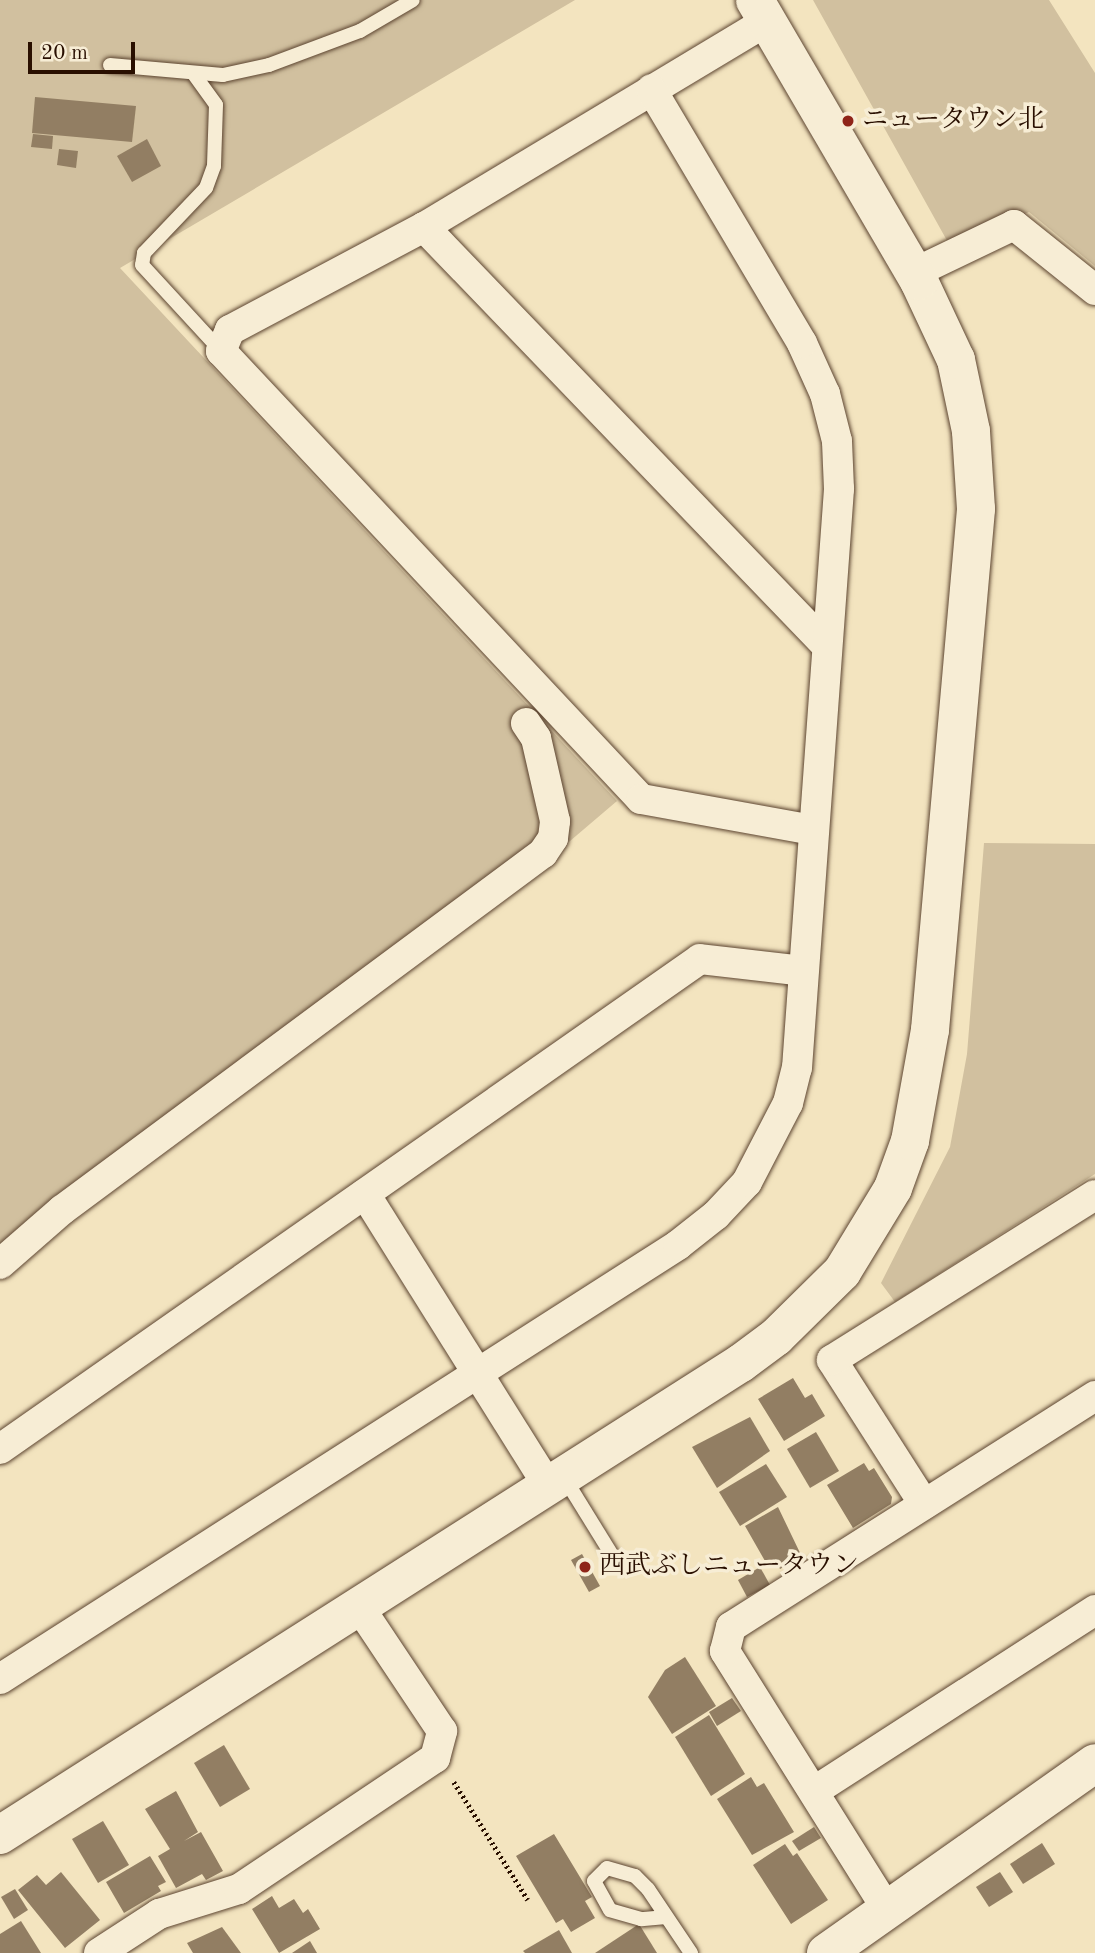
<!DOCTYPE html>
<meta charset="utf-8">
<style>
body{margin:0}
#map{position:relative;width:1095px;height:1953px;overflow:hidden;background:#f3e4bf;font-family:"Old Standard TT","Noto Serif JP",serif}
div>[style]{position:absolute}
.green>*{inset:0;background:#d1c09f}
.building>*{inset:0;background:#927e63}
.path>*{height:4.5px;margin-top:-2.25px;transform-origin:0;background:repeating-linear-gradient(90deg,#290f00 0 2px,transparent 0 5.5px)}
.roads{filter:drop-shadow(0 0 2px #5c4430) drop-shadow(0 0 2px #5c4430)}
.lane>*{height:14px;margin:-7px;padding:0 7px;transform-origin:7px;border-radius:7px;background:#f7edd5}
.street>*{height:30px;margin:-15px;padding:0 15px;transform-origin:15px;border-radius:15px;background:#f7edd5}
.secondary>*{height:38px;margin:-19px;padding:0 19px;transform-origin:19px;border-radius:19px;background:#f7edd5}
.dots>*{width:19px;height:19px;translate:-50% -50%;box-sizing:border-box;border:4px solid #f7edd5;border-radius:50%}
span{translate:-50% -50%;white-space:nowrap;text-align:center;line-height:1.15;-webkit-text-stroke:7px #f7edd5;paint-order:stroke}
.poi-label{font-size:26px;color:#290f00}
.left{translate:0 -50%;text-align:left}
.scale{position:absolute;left:28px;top:42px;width:107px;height:32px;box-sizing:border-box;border:4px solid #290f00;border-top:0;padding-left:9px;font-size:21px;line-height:24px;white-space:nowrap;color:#290f00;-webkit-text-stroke:5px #f7edd5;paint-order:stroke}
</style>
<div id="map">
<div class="green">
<i style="clip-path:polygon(0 0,575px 0,120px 268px,617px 801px,543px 864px,0 1273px)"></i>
<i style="clip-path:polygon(813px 0,1049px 0,1095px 73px,1095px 266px,1029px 212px,950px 246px)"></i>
<i style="clip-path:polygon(984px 843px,1095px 844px,1095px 1174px,895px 1302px,881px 1283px,950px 1147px,967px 1054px)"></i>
</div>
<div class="building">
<i style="clip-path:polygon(35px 97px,136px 106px,132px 142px,32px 133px)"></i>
<i style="clip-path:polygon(33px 134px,53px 136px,52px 149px,31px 147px)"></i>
<i style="clip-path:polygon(147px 139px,161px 166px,132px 182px,117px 156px)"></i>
<i style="clip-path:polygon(59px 149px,78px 151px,76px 168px,57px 165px)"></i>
<i style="clip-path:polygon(793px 1378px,805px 1398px,812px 1394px,825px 1416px,784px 1441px,758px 1399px)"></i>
<i style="clip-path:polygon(750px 1417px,770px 1451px,717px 1488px,692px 1447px)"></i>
<i style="clip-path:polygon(816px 1432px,839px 1471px,810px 1488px,787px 1449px)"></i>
<i style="clip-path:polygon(864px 1463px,869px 1471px,874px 1468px,892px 1497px,891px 1504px,853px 1528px,827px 1485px)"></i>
<i style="clip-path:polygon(766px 1464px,787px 1497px,740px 1526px,719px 1492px)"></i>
<i style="clip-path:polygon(778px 1507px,802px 1557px,780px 1569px,777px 1563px,769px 1568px,745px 1526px)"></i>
<i style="clip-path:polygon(582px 1554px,600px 1586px,589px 1592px,571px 1560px)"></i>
<i style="clip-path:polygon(760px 1567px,770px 1585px,747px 1597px,738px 1580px)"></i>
<i style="clip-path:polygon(685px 1657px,716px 1706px,672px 1734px,648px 1697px,665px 1670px)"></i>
<i style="clip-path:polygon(732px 1698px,741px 1711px,717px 1726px,709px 1712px)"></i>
<i style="clip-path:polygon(709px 1715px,745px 1774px,711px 1796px,675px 1737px)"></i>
<i style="clip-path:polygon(224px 1745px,250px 1789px,220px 1807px,194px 1763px)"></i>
<i style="clip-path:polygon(751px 1777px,757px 1787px,764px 1783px,794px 1832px,752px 1855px,717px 1799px)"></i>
<i style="clip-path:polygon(176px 1791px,198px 1832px,184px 1841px,201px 1832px,223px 1871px,206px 1880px,202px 1874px,176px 1888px,158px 1856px,170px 1849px,145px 1809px)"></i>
<i style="clip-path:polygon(103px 1821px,129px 1865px,98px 1883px,72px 1839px)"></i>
<i style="clip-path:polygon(814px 1827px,821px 1838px,799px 1851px,792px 1841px)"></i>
<i style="clip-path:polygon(554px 1834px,592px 1897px,585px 1901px,595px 1918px,571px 1932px,563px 1919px,556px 1923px,516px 1856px)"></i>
<i style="clip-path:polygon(1042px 1843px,1055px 1864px,1023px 1884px,1010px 1864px)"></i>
<i style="clip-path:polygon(785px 1844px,793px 1856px,797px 1853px,828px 1900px,791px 1924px,753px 1865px)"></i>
<i style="clip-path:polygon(150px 1856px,166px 1882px,158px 1886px,161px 1891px,124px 1913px,106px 1882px)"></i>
<i style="clip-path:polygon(61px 1872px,100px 1920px,65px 1948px,18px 1890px,37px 1875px,46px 1885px)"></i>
<i style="clip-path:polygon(1000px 1872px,1013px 1892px,989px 1907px,976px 1887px)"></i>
<i style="clip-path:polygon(15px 1889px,28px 1910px,14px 1919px,1px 1897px)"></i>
<i style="clip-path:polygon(272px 1896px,279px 1908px,294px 1899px,303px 1913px,308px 1909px,320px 1929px,279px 1953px,252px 1909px)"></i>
<i style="clip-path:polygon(21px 1921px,41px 1953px,0 1953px,0 1934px)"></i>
<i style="clip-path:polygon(639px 1924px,657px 1953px,595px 1953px)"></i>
<i style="clip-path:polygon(222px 1927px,241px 1953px,193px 1953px,187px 1943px)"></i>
<i style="clip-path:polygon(559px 1930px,572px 1953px,525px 1953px,523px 1951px)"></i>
<i style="clip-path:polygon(310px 1941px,317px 1953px,292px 1953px)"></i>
</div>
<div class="path">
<i style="left:454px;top:1782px;width:139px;rotate:57.9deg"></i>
</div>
<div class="roads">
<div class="lane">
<i style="left:110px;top:65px;width:113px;rotate:5.1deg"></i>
<i style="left:223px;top:75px;width:47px;rotate:-12.3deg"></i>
<i style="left:269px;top:65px;width:97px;rotate:-20.5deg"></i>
<i style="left:360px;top:31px;width:61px;rotate:-30.3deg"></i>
<i style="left:193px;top:73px;width:39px;rotate:54deg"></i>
<i style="left:216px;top:105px;width:61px;rotate:91.9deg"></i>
<i style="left:214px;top:166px;width:23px;rotate:110deg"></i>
<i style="left:206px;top:188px;width:90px;rotate:133.6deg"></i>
<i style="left:144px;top:253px;width:12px;rotate:99deg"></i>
<i style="left:142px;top:265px;width:117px;rotate:47.4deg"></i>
<i style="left:565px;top:1479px;width:89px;rotate:58.3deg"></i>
<i style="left:666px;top:1917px;width:25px;rotate:175deg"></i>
<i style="left:641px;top:1919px;width:32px;rotate:-164deg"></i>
<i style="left:610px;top:1910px;width:33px;rotate:-119deg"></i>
<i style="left:594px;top:1881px;width:18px;rotate:-45deg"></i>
<i style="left:607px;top:1868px;width:29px;rotate:16deg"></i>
<i style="left:635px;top:1876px;width:18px;rotate:45deg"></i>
<i style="left:648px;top:1889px;width:77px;rotate:56.1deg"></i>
</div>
<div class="street">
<i style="left:767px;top:21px;width:400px;rotate:149deg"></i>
<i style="left:424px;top:227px;width:220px;rotate:152deg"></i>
<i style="left:230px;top:330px;width:23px;rotate:113deg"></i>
<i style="left:221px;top:351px;width:614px;rotate:46.85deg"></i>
<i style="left:641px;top:799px;width:175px;rotate:10.2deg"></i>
<i style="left:424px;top:227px;width:581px;rotate:46.12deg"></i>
<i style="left:914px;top:273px;width:111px;rotate:-25.6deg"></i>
<i style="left:1014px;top:225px;width:104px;rotate:38.7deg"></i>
<i style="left:365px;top:1194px;width:346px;rotate:57.9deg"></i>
<i style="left:0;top:1264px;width:82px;rotate:-41.1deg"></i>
<i style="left:62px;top:1210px;width:599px;rotate:-36.58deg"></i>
<i style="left:543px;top:853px;width:18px;rotate:-56deg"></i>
<i style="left:553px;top:838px;width:17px;rotate:-83deg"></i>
<i style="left:555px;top:821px;width:85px;rotate:-102.9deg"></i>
<i style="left:536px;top:738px;width:18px;rotate:-124deg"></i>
<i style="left:0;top:1449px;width:854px;rotate:-34.99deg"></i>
<i style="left:700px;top:959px;width:104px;rotate:6.6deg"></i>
<i style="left:924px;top:1504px;width:171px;rotate:-122.6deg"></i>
<i style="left:832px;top:1360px;width:310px;rotate:-32.1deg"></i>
<i style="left:0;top:1679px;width:805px;rotate:-32.62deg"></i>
<i style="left:678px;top:1245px;width:48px;rotate:-38.3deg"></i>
<i style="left:716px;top:1215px;width:45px;rotate:-46.8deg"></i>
<i style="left:747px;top:1182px;width:89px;rotate:-62.6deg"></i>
<i style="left:788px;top:1103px;width:36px;rotate:-76deg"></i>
<i style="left:797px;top:1068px;width:581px;rotate:-85.85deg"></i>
<i style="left:839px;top:489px;width:48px;rotate:-92.4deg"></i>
<i style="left:837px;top:441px;width:49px;rotate:-104.3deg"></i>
<i style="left:825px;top:394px;width:56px;rotate:-114.3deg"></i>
<i style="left:802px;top:343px;width:295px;rotate:-120.7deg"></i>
<i style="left:816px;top:1790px;width:332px;rotate:-32.8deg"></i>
<i style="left:888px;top:1911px;width:307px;rotate:-122.1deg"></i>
<i style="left:725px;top:1651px;width:25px;rotate:-76deg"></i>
<i style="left:731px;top:1627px;width:431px;rotate:-32.4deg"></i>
<i style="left:99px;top:1953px;width:72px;rotate:-33deg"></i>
<i style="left:159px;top:1914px;width:84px;rotate:-17.4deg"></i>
<i style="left:239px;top:1889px;width:236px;rotate:-33.8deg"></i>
<i style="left:435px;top:1758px;width:28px;rotate:-75deg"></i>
<i style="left:442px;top:1731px;width:148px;rotate:-123.7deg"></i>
</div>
<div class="secondary">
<i style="left:0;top:1835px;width:879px;rotate:-32.5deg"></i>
<i style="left:741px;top:1363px;width:44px;rotate:-36.6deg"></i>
<i style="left:776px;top:1337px;width:93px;rotate:-44.6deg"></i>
<i style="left:842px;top:1272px;width:98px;rotate:-58.7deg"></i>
<i style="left:893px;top:1188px;width:50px;rotate:-70.1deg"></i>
<i style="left:910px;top:1141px;width:113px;rotate:-79.8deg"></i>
<i style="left:930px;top:1030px;width:523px;rotate:-84.95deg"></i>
<i style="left:976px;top:509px;width:78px;rotate:-93.7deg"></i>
<i style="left:971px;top:431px;width:73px;rotate:-101.9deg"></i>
<i style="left:956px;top:360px;width:87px;rotate:-115.1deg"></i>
<i style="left:919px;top:281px;width:325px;rotate:-120.3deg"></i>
<i style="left:826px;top:1953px;width:329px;rotate:-35.2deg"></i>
</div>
</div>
<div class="dots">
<i style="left:848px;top:121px;background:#8f2418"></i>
<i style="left:585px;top:1567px;background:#8f2418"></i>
</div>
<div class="poi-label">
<span class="left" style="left:862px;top:121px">ニュータウン北</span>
<span class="left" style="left:599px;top:1567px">西武ぶしニュータウン</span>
</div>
<div class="scale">20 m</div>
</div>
